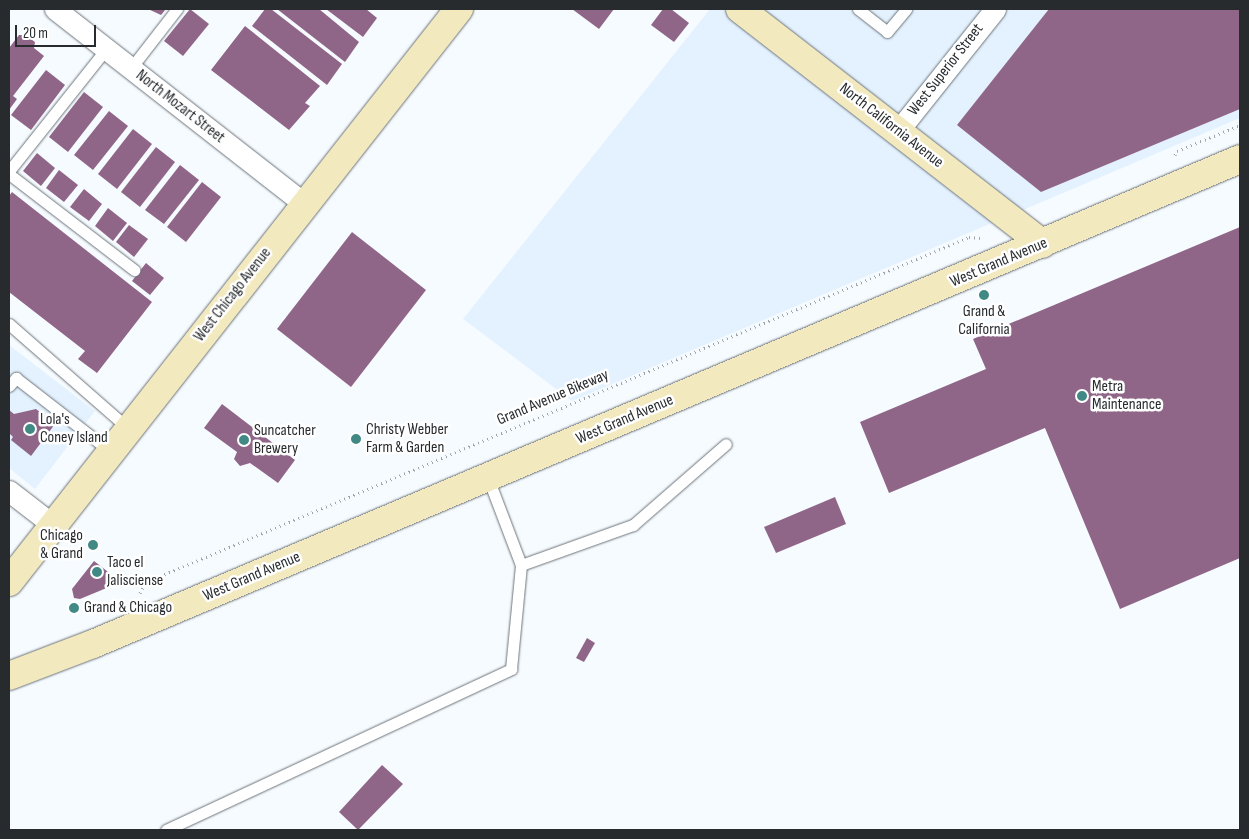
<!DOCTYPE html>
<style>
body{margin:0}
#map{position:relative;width:1249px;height:839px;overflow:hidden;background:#f6fbff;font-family:"Sofia Sans Condensed",sans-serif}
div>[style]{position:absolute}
.built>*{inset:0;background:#e4f2ff}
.building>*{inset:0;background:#906688}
.path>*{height:3px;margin-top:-1.5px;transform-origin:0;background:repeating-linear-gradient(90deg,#a0a4a7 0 1px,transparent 0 5px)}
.roads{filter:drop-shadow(0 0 1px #6c7379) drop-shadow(0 0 1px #6c7379)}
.lane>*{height:11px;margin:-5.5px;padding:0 5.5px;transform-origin:5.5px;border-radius:5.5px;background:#fff}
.street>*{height:21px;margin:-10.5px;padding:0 10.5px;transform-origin:10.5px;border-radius:10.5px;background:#fff}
.secondary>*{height:28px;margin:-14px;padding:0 14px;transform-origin:14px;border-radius:14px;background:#f3e9bf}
.dots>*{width:14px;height:14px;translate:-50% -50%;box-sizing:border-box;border:2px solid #fff;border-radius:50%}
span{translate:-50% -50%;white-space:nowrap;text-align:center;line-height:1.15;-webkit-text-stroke:5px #fff;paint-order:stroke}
.street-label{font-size:16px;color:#282b2e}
.poi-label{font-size:16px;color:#282b2e}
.left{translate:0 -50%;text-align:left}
.right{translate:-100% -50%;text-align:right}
.frame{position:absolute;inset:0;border:10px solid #282b2e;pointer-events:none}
.scale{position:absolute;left:15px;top:25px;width:81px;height:22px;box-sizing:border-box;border:2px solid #282b2e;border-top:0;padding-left:6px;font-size:15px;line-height:18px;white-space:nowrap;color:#282b2e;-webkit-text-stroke:4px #fff;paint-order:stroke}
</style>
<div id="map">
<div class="built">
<i style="clip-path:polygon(710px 9px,1240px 9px,1240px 118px,572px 401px,463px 319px)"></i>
<i style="clip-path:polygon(9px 345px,95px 411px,35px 489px,9px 468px)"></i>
</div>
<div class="building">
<i style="clip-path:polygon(148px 9px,166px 9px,161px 15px)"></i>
<i style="clip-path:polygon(190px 9px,209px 24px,183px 56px,164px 41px)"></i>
<i style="clip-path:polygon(265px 9px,271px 9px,342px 64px,327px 85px,252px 26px)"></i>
<i style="clip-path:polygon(277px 9px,319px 9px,359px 42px,345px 62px)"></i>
<i style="clip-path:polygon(326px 9px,366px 9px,377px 18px,363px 37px)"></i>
<i style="clip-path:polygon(572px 9px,614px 9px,599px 29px)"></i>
<i style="clip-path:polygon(663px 9px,671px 9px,689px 23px,674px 42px,651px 25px)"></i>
<i style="clip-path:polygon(1049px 9px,1240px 9px,1240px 109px,1041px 192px,957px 125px)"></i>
<i style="clip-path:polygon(245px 26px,320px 86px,305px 103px,310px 106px,289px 130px,211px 70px)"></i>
<i style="clip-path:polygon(19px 35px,25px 35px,35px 42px,34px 48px,44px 56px,13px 96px,17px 99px,9px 110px,9px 48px)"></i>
<i style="clip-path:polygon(46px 70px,65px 85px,31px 130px,11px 115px)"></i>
<i style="clip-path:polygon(84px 92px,103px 107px,68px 152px,49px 137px)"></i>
<i style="clip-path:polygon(109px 111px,128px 126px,93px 170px,74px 155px)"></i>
<i style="clip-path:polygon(133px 129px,152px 144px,117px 189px,98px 174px)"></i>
<i style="clip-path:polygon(156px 147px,175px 162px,140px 207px,121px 192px)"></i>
<i style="clip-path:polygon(37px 153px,55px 168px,41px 186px,23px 171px)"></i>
<i style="clip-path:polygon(180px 165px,199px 180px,164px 224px,145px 210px)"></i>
<i style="clip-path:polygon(59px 170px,78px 185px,64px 202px,46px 188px)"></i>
<i style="clip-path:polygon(202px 182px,221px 197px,186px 242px,167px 227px)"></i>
<i style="clip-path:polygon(84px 189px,102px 204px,89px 221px,70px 207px)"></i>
<i style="clip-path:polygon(12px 192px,152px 302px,97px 373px,78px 359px,85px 351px,9px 292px,9px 196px)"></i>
<i style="clip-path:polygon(108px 208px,127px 223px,113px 241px,95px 226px)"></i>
<i style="clip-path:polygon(129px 225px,148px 239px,134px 257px,116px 242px)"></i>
<i style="clip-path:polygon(1240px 227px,1240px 558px,1120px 609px,1045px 428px,889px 493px,860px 422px,986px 369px,973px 339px)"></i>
<i style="clip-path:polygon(352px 232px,426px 290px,351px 387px,277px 329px)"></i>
<i style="clip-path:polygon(146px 263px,164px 278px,150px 295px,132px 281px)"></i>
<i style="clip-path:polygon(222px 404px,295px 460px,278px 483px,250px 463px,240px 466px,234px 459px,237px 452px,204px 428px)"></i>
<i style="clip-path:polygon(36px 409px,55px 424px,31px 456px,11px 440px,13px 437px,9px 433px,9px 410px,14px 414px)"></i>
<i style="clip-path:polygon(835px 497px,846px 524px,776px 553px,764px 527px)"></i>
<i style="clip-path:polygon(94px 561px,121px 582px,80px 599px,74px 598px,72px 589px)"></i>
<i style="clip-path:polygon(587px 638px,595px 643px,584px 662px,576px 658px)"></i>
<i style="clip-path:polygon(382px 765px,403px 784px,358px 830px,339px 812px)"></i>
</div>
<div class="path">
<i style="left:1175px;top:155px;width:4px;rotate:-63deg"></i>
<i style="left:1177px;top:151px;width:68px;rotate:-22.4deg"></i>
<i style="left:140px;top:593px;width:13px;rotate:-61deg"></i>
<i style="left:146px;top:582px;width:892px;rotate:-22.74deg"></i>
<i style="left:969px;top:237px;width:11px;rotate:5deg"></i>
</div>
<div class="roads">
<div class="lane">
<i style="left:858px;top:9px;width:37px;rotate:38deg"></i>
<i style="left:887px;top:32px;width:30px;rotate:-50deg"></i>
<i style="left:131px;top:68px;width:75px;rotate:-52.1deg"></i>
<i style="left:9px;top:171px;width:156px;rotate:-51.5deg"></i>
<i style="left:9px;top:174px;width:158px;rotate:37.5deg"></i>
<i style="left:9px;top:324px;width:158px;rotate:41.2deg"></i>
<i style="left:9px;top:386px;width:11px;rotate:-49deg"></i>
<i style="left:16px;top:378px;width:120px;rotate:37.9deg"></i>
<i style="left:521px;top:565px;width:119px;rotate:-19.7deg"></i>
<i style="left:633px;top:525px;width:123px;rotate:-41.1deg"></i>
<i style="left:166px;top:830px;width:381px;rotate:-25deg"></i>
<i style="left:511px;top:669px;width:104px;rotate:-84.5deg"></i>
<i style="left:521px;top:565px;width:93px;rotate:-110.8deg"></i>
</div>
<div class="street">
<i style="left:55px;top:9px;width:317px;rotate:38deg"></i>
<i style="left:898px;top:131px;width:156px;rotate:-51.5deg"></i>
<i style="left:9px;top:491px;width:56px;rotate:37.7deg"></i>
</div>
<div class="secondary">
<i style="left:740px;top:9px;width:383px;rotate:37.8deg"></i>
<i style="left:9px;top:582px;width:729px;rotate:-51.86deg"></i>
<i style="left:9px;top:676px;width:90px;rotate:-20.9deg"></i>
<i style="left:93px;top:644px;width:1245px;rotate:-22.92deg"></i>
</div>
</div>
<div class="dots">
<i style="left:984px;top:295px;background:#418985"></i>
<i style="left:1082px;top:396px;background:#418985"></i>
<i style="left:30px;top:429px;background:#418985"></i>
<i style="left:356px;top:439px;background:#418985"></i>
<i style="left:244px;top:440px;background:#418985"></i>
<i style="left:93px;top:545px;background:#418985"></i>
<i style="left:97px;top:572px;background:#418985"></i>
<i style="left:74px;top:608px;background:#418985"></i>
</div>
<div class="street-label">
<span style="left:946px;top:70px;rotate:-52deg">West Superior Street</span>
<span style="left:180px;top:107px;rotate:38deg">North Mozart Street</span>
<span style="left:891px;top:126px;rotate:38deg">North California Avenue</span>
<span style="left:999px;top:263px;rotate:-23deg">West Grand Avenue</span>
<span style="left:233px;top:295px;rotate:-52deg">West Chicago Avenue</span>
<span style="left:553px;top:398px;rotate:-23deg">Grand Avenue Bikeway</span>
<span style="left:625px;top:420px;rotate:-23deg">West Grand Avenue</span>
<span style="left:252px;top:577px;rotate:-23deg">West Grand Avenue</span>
</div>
<div class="poi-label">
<span style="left:984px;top:321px">Grand &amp;<br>California</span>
<span class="left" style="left:1092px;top:396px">Metra<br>Maintenance</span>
<span class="left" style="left:40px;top:429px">Lola's<br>Coney Island</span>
<span class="left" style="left:366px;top:439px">Christy Webber<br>Farm &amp; Garden</span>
<span class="left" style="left:254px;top:440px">Suncatcher<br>Brewery</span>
<span class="right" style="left:83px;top:545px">Chicago<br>&amp; Grand</span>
<span class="left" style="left:107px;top:572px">Taco el<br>Jalisciense</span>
<span class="left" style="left:84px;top:608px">Grand &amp; Chicago</span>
</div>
<div class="frame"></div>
<div class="scale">20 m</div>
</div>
